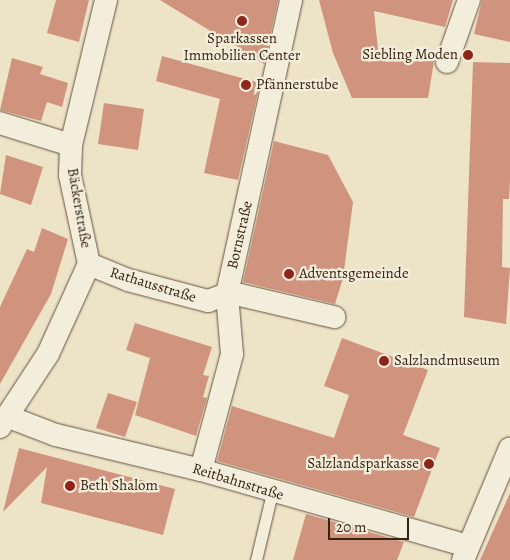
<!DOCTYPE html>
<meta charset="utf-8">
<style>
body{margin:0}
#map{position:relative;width:510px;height:560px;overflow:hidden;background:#ede3c7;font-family:Alegreya,serif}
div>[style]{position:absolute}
.building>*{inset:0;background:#d0947e}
.roads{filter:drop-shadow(0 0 1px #65523f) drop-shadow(0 0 1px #65523f)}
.lane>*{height:11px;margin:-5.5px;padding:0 5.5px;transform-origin:5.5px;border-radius:5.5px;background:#f3eddb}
.street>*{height:22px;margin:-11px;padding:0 11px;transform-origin:11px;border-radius:11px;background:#f3eddb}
.dots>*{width:14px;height:14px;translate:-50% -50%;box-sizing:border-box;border:2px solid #f3eddb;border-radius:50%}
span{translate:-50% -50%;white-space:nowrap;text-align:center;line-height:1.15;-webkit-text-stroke:4.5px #f3eddb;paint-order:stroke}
.poi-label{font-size:15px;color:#382212}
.right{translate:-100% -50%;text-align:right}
.left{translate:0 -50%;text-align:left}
.street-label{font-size:15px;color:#382212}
.scale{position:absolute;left:328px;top:518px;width:81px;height:22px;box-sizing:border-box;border:2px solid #382212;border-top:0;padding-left:6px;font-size:15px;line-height:18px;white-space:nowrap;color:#382212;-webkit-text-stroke:4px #f3eddb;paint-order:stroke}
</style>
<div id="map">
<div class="building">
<i style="clip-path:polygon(56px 0,89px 0,79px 42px,47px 33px)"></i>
<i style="clip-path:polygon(160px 0,278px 0,264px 64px)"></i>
<i style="clip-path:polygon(319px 0,453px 0,445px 27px,374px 11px,379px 59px,434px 61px,428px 98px,352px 98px,333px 53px)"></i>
<i style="clip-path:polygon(482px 0,510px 0,510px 42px,474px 34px)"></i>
<i style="clip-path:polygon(162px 56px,260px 83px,238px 180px,204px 173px,220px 99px,156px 81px)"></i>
<i style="clip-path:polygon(12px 58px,43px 67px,40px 74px,68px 83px,62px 107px,47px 102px,41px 121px,0 110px)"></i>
<i style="clip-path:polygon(473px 62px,510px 63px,510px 181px,509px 199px,503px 199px,502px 267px,510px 268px,506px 324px,464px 317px)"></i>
<i style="clip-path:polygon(104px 103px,144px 109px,138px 150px,98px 144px)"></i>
<i style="clip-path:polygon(274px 141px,328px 155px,353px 202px,343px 278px,335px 304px,243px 282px)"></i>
<i style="clip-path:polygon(6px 155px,43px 167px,31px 205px,0 194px)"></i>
<i style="clip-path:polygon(42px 228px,68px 239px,51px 294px,0 384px,0 307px,27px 249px,34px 252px)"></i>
<i style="clip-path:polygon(135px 323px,212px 347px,203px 375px,209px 376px,203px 397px,207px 398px,196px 436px,135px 415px,150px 358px,126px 350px)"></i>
<i style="clip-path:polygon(342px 338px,428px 370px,403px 435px,440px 448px,414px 517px,217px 461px,232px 406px,334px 438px,349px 395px,324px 386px)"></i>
<i style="clip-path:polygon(108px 393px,137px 402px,125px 437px,96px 428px)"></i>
<i style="clip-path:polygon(19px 448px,175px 489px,163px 535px,41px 503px,47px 467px,3px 512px)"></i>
<i style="clip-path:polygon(510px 493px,510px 560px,480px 560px)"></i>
<i style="clip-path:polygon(306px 514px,404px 542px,397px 560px,293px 560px)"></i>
</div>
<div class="roads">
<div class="lane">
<i style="left:256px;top:560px;width:69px;rotate:-76.6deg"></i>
</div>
<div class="street">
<i style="left:447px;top:62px;width:66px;rotate:-70.5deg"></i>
<i style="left:0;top:123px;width:74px;rotate:17.2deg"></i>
<i style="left:89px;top:264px;width:42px;rotate:22.3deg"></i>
<i style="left:128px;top:280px;width:83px;rotate:14.7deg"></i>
<i style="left:208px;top:301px;width:20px;rotate:-20deg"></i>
<i style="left:227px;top:294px;width:13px;rotate:4deg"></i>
<i style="left:240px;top:295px;width:97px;rotate:13.2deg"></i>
<i style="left:9px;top:417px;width:50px;rotate:21deg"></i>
<i style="left:56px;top:435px;width:149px;rotate:13.6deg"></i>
<i style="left:201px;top:470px;width:277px;rotate:15.9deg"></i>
<i style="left:0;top:427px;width:87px;rotate:-56.7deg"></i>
<i style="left:48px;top:354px;width:99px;rotate:-65.5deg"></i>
<i style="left:89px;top:264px;width:91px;rotate:-102.1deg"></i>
<i style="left:70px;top:175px;width:30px;rotate:-88deg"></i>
<i style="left:71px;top:145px;width:149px;rotate:-76.4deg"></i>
<i style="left:201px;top:470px;width:120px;rotate:-75deg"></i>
<i style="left:232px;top:354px;width:60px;rotate:-94.8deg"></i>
<i style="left:227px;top:294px;width:301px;rotate:-77.7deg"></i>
<i style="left:463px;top:560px;width:121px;rotate:-67.2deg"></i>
</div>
</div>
<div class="dots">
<i style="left:242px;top:21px;background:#8f2418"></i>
<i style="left:468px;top:55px;background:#8f2418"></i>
<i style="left:246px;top:85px;background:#8f2418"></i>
<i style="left:289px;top:274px;background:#8f2418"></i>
<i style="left:384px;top:361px;background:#8f2418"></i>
<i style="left:429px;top:464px;background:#8f2418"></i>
<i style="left:70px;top:486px;background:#8f2418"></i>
</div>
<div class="poi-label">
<span style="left:242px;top:47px">Sparkassen<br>Immobilien Center</span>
<span class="right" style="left:458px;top:55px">Siebling Moden</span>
<span class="left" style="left:256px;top:85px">Pfännerstube</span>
<span class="left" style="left:299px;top:274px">Adventsgemeinde</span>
<span class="left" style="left:394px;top:361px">Salzlandmuseum</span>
<span class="right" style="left:419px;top:464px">Salzlandsparkasse</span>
<span class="left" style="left:80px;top:486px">Beth Shalom</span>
</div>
<div class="street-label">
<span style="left:79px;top:208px;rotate:80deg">Bäckerstraße</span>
<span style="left:240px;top:235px;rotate:-77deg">Bornstraße</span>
<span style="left:153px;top:285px;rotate:17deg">Rathausstraße</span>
<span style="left:238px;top:482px;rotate:17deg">Reitbahnstraße</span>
</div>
<div class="scale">20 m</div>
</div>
